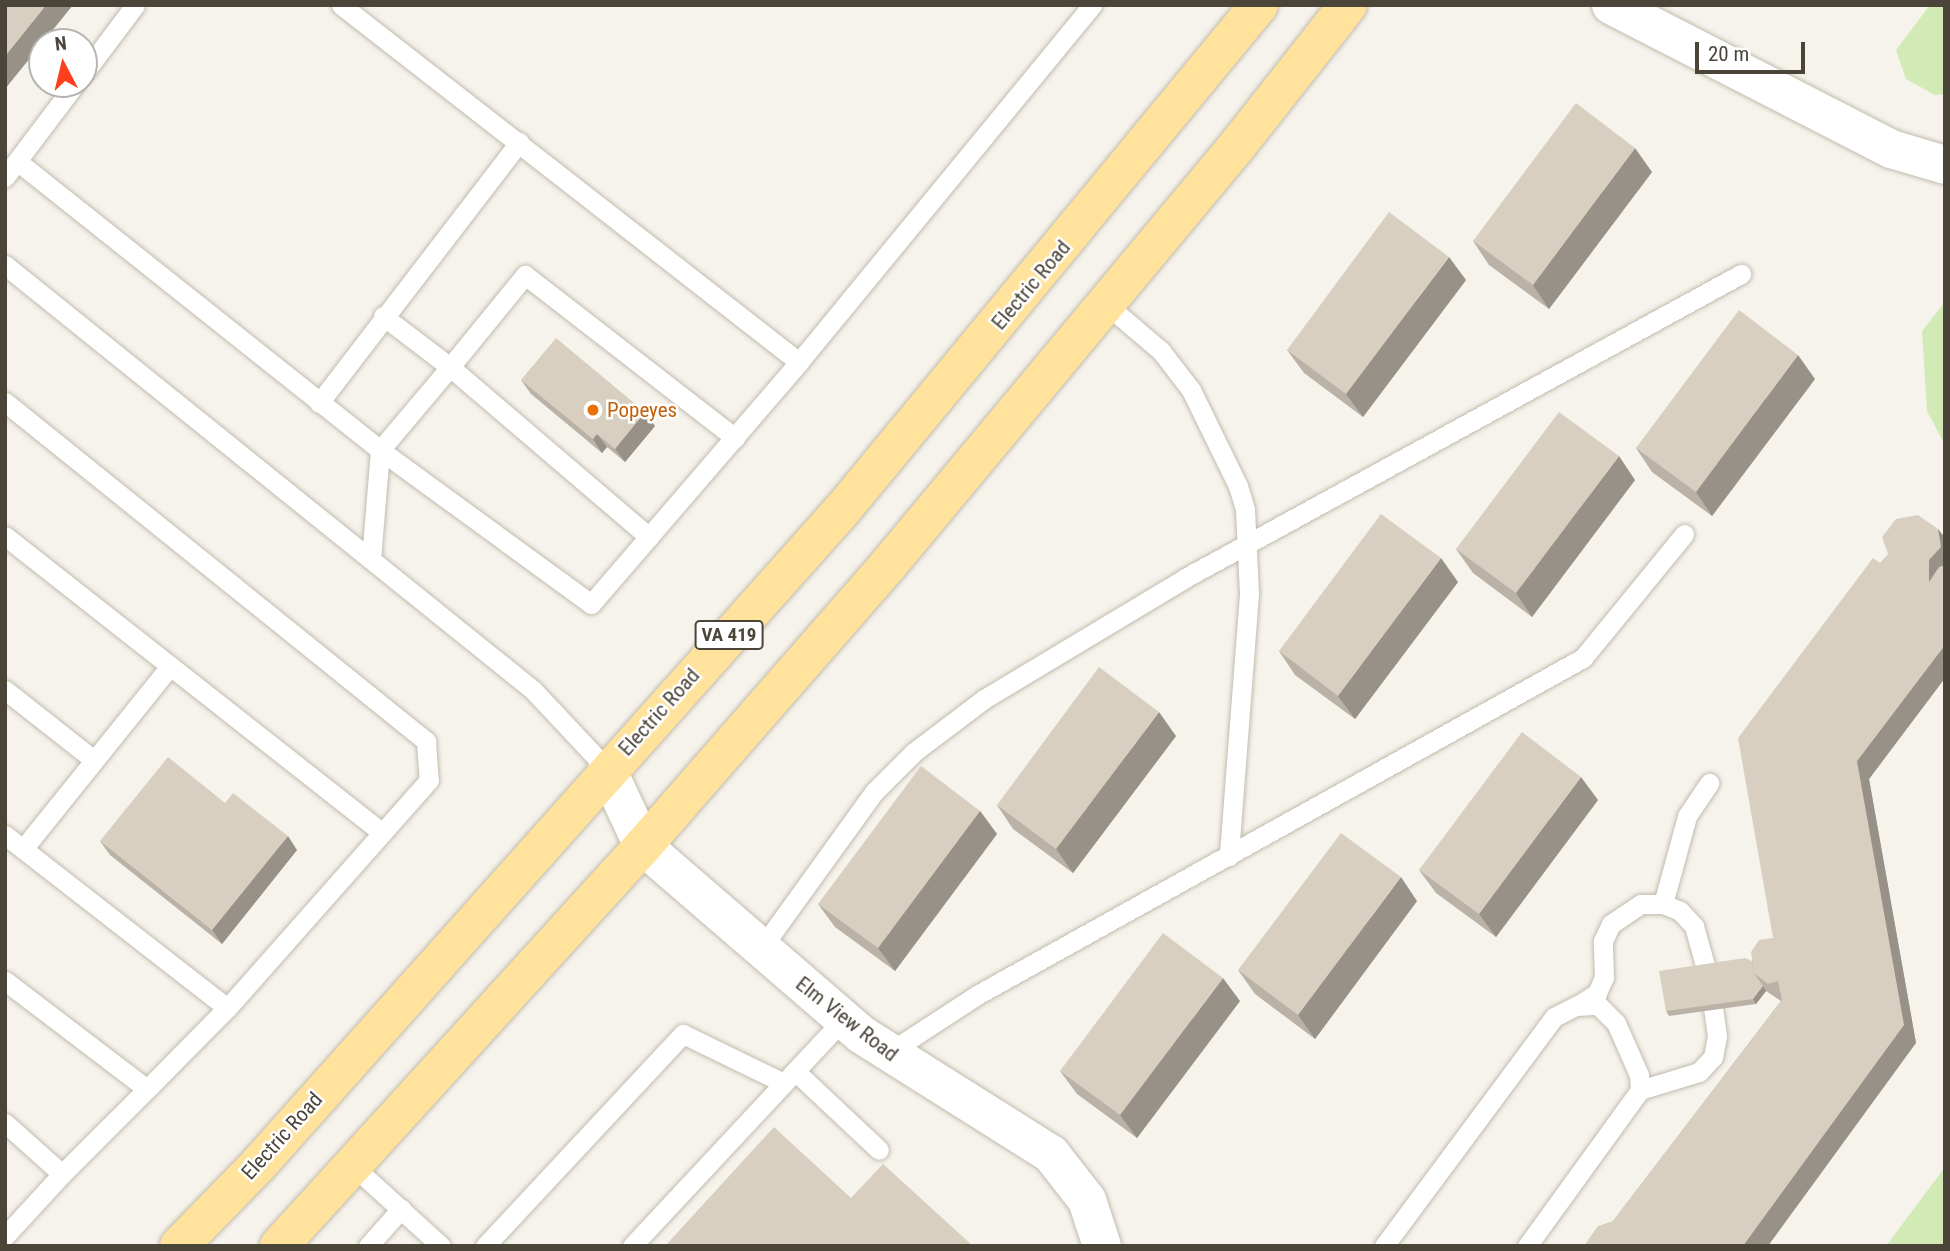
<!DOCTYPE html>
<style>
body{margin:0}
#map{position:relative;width:1950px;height:1251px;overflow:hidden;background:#f6f3ec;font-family:"Roboto Condensed",sans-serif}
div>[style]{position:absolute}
.green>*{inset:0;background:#d2eab5}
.roads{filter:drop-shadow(0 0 2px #c2bbae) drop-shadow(0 0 2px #c2bbae)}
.lane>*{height:19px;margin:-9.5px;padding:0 9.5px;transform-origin:9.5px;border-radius:9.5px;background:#fff}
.street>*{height:38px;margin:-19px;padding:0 19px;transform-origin:19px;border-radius:19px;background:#fff}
.primary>*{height:38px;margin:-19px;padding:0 19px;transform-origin:19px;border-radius:19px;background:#ffe39c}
.wall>*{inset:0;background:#bab2a6}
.shaded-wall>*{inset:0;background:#979187}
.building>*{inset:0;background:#d8cfc1}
.dots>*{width:19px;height:19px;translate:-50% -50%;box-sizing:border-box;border:4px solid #fff;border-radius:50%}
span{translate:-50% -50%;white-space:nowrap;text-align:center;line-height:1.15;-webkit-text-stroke:5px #fff;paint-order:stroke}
.shield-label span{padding:2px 5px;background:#fff;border:2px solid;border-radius:5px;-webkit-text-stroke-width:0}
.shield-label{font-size:19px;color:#4b4439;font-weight:700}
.street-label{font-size:21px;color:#4b4439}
.food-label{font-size:21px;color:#c56008}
.left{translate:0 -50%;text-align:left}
.frame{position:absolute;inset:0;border:7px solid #4b4439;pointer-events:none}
.north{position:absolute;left:28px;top:28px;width:70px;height:70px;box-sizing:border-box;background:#fff;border:2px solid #b7b4b0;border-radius:50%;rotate:353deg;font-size:19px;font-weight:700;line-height:28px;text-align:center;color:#4b4439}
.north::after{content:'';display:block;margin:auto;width:24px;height:32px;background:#fc3f1d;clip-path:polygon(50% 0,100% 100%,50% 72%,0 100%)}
.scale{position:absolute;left:1695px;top:42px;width:110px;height:32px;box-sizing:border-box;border:4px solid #4b4439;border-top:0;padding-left:9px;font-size:21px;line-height:24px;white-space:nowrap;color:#4b4439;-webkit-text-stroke:5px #fff;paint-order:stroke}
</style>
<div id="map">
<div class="green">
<i style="clip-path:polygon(1930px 5px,1945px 5px,1945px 94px,1935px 95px,1906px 79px,1896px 50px)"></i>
<i style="clip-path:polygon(1945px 302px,1945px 445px,1927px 411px,1922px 331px)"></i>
<i style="clip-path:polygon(1945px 1167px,1945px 1246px,1886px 1246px)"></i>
</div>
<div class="roads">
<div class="lane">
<i style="left:341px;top:5px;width:581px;rotate:37.94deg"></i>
<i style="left:799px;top:362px;width:462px;rotate:-50.6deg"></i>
<i style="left:84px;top:73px;width:85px;rotate:-53.1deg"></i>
<i style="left:17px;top:161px;width:464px;rotate:38.5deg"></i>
<i style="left:380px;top:450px;width:109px;rotate:94.7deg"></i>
<i style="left:5px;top:177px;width:116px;rotate:-53deg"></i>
<i style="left:5px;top:265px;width:678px;rotate:38.83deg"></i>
<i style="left:533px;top:690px;width:108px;rotate:46.9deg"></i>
<i style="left:1107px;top:305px;width:71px;rotate:40.4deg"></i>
<i style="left:1161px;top:351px;width:49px;rotate:52.4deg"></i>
<i style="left:1191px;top:390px;width:107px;rotate:63.9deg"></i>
<i style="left:1238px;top:486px;width:24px;rotate:73deg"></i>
<i style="left:1245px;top:509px;width:85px;rotate:87.3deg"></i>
<i style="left:1249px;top:594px;width:263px;rotate:94.4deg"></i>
<i style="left:383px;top:316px;width:84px;rotate:37.3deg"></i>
<i style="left:450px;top:367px;width:109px;rotate:130.1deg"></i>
<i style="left:380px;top:450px;width:261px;rotate:36.1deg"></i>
<i style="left:591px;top:604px;width:319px;rotate:-49.3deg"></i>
<i style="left:5px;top:402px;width:541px;rotate:38.84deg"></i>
<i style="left:426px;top:741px;width:39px;rotate:86deg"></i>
<i style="left:429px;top:780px;width:305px;rotate:131.5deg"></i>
<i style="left:227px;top:1008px;width:114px;rotate:134.6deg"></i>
<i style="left:147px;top:1089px;width:178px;rotate:-142.7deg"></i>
<i style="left:319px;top:403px;width:329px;rotate:-52.5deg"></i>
<i style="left:5px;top:536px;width:480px;rotate:38.2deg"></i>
<i style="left:649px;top:537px;width:262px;rotate:-139.5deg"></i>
<i style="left:450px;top:367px;width:119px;rotate:-50.8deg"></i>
<i style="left:525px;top:275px;width:266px;rotate:37.8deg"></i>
<i style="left:5px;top:690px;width:113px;rotate:38.2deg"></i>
<i style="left:5px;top:835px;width:281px;rotate:37.9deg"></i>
<i style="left:23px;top:849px;width:235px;rotate:-51.2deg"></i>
<i style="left:1663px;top:904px;width:91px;rotate:-74.7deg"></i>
<i style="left:1687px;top:816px;width:40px;rotate:-56deg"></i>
<i style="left:760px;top:950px;width:195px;rotate:-54.2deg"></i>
<i style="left:874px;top:792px;width:57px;rotate:-45deg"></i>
<i style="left:914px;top:752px;width:88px;rotate:-37.1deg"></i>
<i style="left:984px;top:699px;width:235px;rotate:-31deg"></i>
<i style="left:1185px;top:578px;width:634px;rotate:-28.67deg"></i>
<i style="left:1577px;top:1006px;width:24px;rotate:-33deg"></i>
<i style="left:1597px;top:993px;width:17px;rotate:-66deg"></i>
<i style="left:1604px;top:977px;width:36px;rotate:-92deg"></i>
<i style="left:1603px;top:941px;width:19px;rotate:-65deg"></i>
<i style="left:1611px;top:924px;width:36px;rotate:-34deg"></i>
<i style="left:1641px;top:904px;width:22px"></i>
<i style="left:1663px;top:904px;width:18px;rotate:22deg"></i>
<i style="left:1680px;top:911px;width:21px;rotate:47deg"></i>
<i style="left:1694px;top:926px;width:45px;rotate:74.4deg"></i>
<i style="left:888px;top:1053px;width:106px;rotate:-33.1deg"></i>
<i style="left:977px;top:995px;width:693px;rotate:-29.08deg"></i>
<i style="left:1583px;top:658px;width:160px;rotate:-50.8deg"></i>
<i style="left:795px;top:1071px;width:115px;rotate:43.2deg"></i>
<i style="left:1640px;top:1090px;width:62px;rotate:-17deg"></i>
<i style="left:1699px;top:1072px;width:21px;rotate:-47deg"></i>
<i style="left:1713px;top:1057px;width:21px;rotate:-79deg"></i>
<i style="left:1717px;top:1036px;width:27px;rotate:-98deg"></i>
<i style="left:5px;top:1123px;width:76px;rotate:41.8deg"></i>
<i style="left:62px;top:1174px;width:84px;rotate:132.6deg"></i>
<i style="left:353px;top:1166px;width:119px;rotate:42.3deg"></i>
<i style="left:62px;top:1174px;width:120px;rotate:-45deg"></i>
<i style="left:368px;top:1246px;width:50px;rotate:-48.3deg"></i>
<i style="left:485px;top:1246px;width:290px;rotate:-47deg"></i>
<i style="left:683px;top:1034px;width:112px;rotate:25.9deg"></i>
<i style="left:632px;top:1246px;width:309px;rotate:-47deg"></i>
<i style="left:1384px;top:1246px;width:285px;rotate:-53.4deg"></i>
<i style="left:1554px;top:1017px;width:25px;rotate:-27deg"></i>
<i style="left:1576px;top:1006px;width:22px;rotate:-3deg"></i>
<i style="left:1598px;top:1005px;width:25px;rotate:45deg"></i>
<i style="left:1616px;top:1023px;width:57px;rotate:66.1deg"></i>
<i style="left:1639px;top:1075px;width:15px;rotate:86deg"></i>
<i style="left:1640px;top:1090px;width:193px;rotate:125.9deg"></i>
</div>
<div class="street">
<i style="left:1611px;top:5px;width:315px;rotate:27.2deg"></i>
<i style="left:1891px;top:149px;width:56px;rotate:16.5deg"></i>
<i style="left:607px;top:769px;width:85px;rotate:64.9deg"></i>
<i style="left:643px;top:846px;width:289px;rotate:40.8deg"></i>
<i style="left:862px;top:1035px;width:223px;rotate:32.2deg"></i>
<i style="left:1051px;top:1154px;width:58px;rotate:52deg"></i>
<i style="left:1087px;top:1200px;width:48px;rotate:71.9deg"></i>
</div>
<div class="primary">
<i style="left:179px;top:1246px;width:113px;rotate:-45.7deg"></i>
<i style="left:258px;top:1165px;width:880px;rotate:-48.27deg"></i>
<i style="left:844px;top:508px;width:652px;rotate:-50.48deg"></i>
<i style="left:279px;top:1246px;width:541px;rotate:-47.7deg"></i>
<i style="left:643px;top:846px;width:374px;rotate:-48.9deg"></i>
<i style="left:889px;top:564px;width:544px;rotate:-50.22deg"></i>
<i style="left:1237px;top:146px;width:179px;rotate:-51.8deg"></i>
</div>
</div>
<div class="wall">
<i style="clip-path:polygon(1652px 172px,1549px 309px,1489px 265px,1473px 241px)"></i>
<i style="clip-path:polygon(1466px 280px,1363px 417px,1304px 373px,1287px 350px)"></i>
<i style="clip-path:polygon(1815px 379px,1712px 516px,1652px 472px,1636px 448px)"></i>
<i style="clip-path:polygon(521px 380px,655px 426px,625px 462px,607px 447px,602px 453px,531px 394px)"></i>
<i style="clip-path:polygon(1635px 480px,1532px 617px,1473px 573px,1456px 549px)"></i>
<i style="clip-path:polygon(1938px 529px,1945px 538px,1945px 678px,1869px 779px,1916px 1043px,1613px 1221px,1781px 1001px,1766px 991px,1756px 1004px,1669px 1016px,1666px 1011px,1752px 961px,1773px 938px,1880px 563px)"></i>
<i style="clip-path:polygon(1458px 582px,1355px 719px,1295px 675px,1279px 651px)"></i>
<i style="clip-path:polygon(1176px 736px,1073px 873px,1013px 829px,997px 805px)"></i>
<i style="clip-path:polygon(1598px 800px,1496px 937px,1436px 893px,1419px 870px)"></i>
<i style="clip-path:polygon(225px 803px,297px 850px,222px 944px,110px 855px,100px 841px)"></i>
<i style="clip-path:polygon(980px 811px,997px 834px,895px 971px,835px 927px,818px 904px)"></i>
<i style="clip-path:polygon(1417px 901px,1315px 1039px,1255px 994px,1238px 970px)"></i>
<i style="clip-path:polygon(1240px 1001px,1137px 1138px,1077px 1094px,1060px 1071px)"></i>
</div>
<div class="shaded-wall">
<i style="clip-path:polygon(46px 5px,73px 5px,5px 89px,5px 56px)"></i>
<i style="clip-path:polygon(1635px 148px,1652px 172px,1549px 309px,1533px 285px)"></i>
<i style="clip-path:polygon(1449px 257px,1466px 280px,1363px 417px,1346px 394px)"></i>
<i style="clip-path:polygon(1798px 355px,1815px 379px,1712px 516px,1696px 492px)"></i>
<i style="clip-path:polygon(645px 412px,655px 426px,625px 462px,615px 449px)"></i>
<i style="clip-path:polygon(597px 434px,607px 447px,602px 453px,593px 439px)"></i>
<i style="clip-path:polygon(1619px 456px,1635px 480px,1532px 617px,1516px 593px)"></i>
<i style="clip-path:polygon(1938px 529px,1945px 538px,1945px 574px,1929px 582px,1929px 560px)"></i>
<i style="clip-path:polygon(1441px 558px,1458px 582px,1355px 719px,1338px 696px)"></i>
<i style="clip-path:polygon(1945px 645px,1945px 678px,1869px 779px,1916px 1043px,1768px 1246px,1743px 1246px,1857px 761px)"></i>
<i style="clip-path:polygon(1159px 712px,1176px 736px,1073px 873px,1056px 849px)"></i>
<i style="clip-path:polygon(1581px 777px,1598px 800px,1496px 937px,1479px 914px)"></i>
<i style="clip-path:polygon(980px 811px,997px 834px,895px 971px,878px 948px)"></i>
<i style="clip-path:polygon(288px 836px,297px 850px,222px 944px,212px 930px)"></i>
<i style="clip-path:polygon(1401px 877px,1417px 901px,1315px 1039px,1298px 1015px)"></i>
<i style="clip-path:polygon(1223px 978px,1240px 1001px,1137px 1138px,1120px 1115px)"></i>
<i style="clip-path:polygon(1763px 986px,1766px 991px,1756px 1004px,1753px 999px)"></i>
</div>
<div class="building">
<i style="clip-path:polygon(5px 5px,46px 5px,5px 56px)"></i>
<i style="clip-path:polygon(1576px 103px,1635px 148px,1533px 285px,1473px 241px)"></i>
<i style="clip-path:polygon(1389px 212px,1449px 257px,1346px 394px,1287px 350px)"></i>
<i style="clip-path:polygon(1739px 310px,1798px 355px,1696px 492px,1636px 448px)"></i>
<i style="clip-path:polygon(556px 338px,645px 412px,615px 449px,597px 434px,593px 439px,521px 380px)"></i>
<i style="clip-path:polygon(1559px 412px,1619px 456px,1516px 593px,1456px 549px)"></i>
<i style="clip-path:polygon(1381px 514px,1441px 558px,1338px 696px,1279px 651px)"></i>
<i style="clip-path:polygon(1918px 515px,1938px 529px,1941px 547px,1929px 560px,1929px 582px,1939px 567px,1945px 565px,1945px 645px,1857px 761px,1904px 1025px,1743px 1246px,1587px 1246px,1586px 1243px,1598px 1226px,1613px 1221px,1782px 1000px,1778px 981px,1768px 984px,1754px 973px,1751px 952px,1759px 940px,1773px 938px,1738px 738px,1873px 558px,1880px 563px,1888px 554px,1882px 537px,1896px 519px)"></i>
<i style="clip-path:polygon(1099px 667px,1159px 712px,1056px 849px,997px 805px)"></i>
<i style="clip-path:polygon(1522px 732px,1581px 777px,1479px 914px,1419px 870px)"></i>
<i style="clip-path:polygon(168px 757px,225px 803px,233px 793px,288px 836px,212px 930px,100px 841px)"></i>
<i style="clip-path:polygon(921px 766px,980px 811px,878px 948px,818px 904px)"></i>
<i style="clip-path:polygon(1341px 833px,1401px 877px,1298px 1015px,1238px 970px)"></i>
<i style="clip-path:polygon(1163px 933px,1223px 978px,1120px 1115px,1060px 1071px)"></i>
<i style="clip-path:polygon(1745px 958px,1752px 961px,1754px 973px,1763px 986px,1753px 999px,1666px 1011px,1659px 971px)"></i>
<i style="clip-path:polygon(774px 1127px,851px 1198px,883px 1164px,973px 1246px,665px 1246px)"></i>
</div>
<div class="dots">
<i style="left:593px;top:410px;background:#e8710a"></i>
</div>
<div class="shield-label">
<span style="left:729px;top:635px">VA 419</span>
</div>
<div class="street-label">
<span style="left:1031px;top:285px;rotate:-50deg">Electric Road</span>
<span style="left:659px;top:712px;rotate:-48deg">Electric Road</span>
<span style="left:847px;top:1019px;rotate:38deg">Elm View Road</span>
<span style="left:282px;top:1136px;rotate:-48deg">Electric Road</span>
</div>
<div class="food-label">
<span class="left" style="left:607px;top:410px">Popeyes</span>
</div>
<div class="frame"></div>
<div class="north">N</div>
<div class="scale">20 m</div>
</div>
